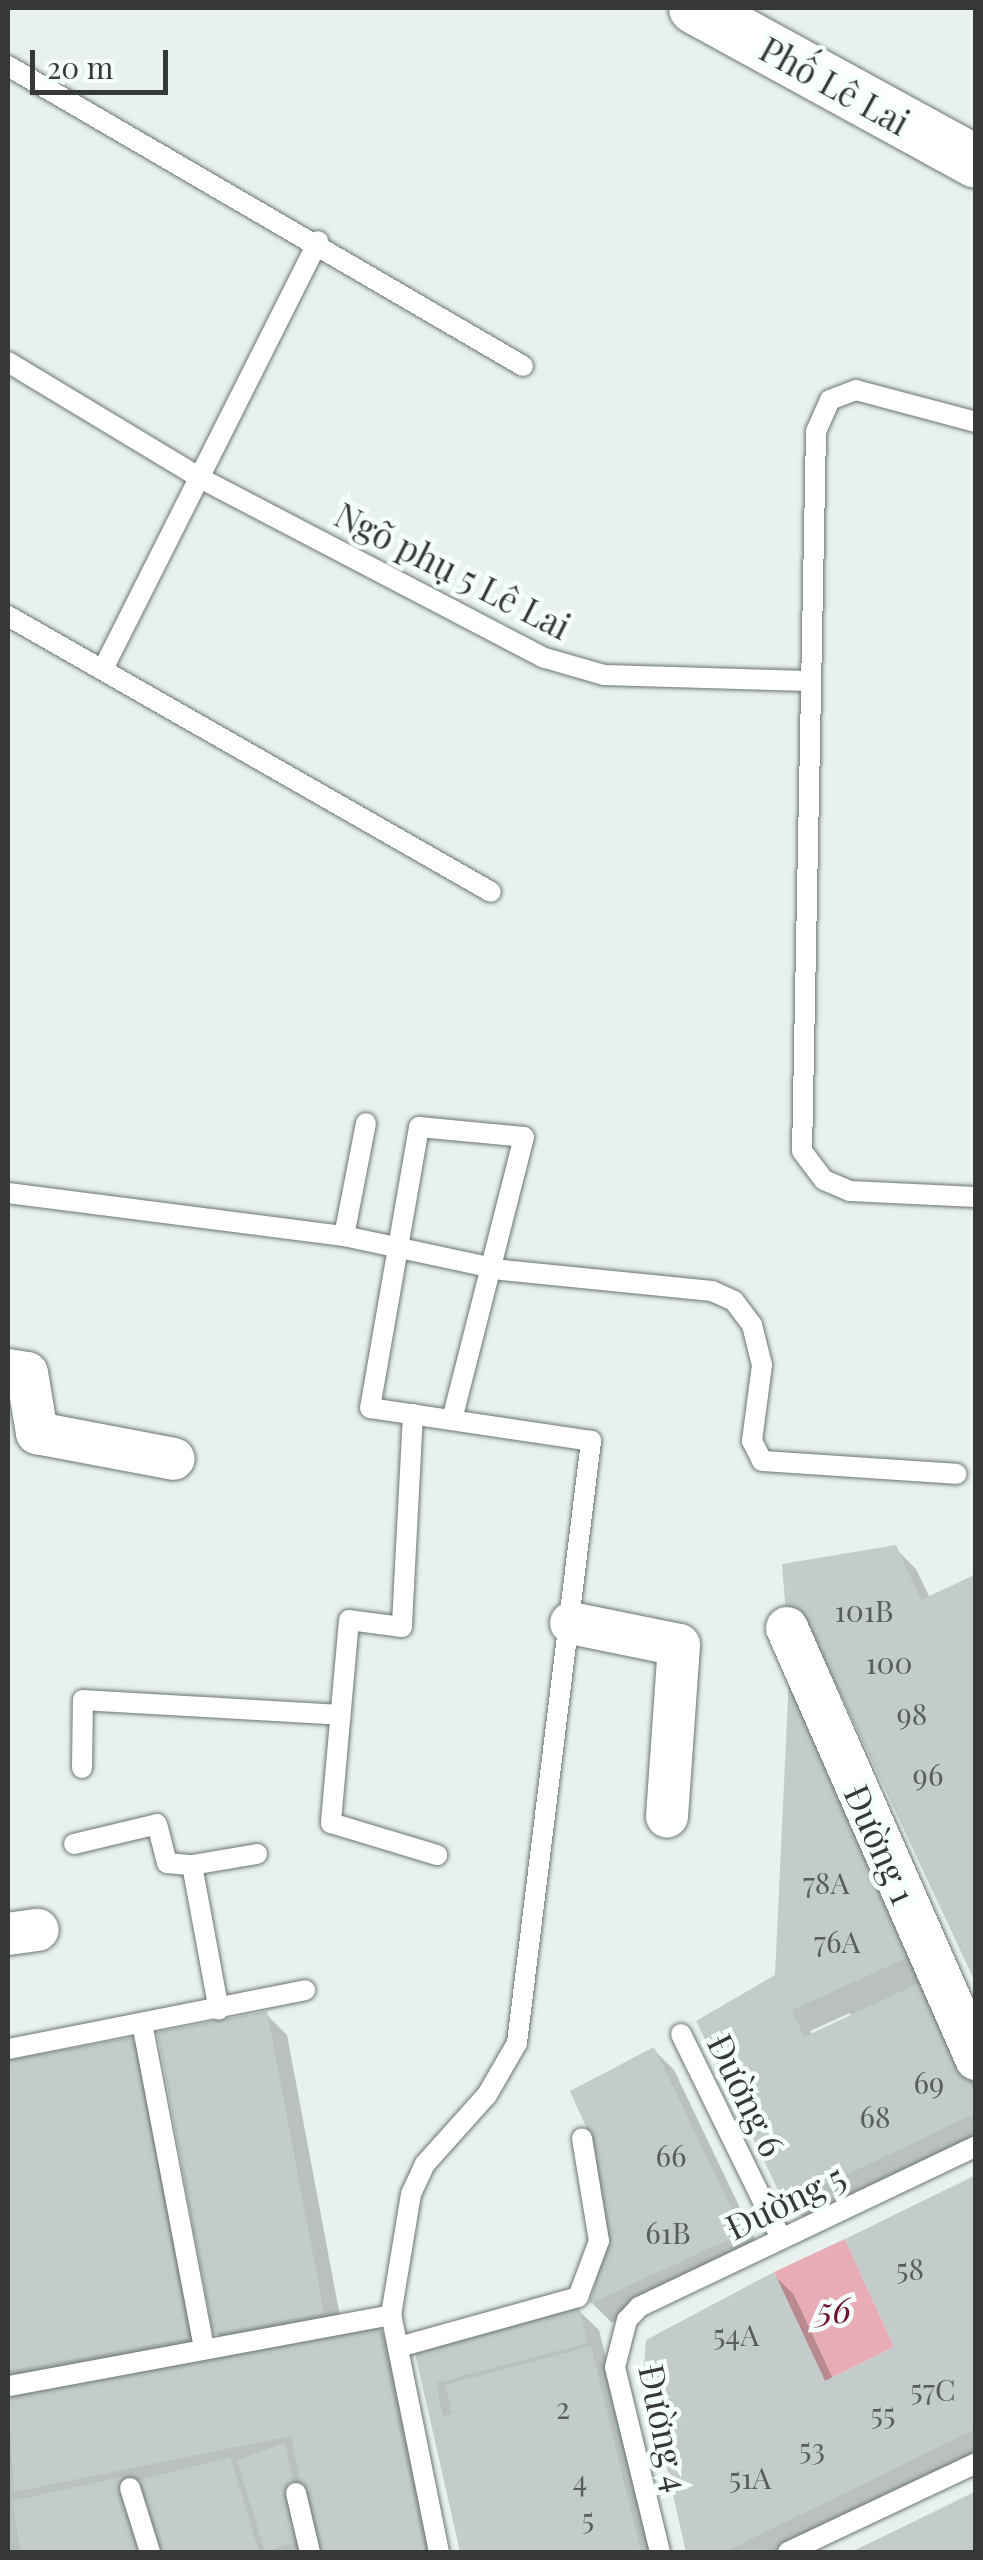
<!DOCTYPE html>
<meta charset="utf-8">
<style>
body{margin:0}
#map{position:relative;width:983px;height:2560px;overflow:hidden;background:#e8f1ee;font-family:"Playfair Display",serif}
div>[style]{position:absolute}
.green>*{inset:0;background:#e7acb5}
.shadow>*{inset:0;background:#0003}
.building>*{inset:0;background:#c3ccca}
.roads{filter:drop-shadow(0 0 2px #6c7572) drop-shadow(0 0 2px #6c7572)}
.service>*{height:20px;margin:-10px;padding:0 10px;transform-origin:10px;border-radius:10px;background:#fff}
.minor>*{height:42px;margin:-21px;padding:0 21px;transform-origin:21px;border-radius:21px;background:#fff}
.tertiary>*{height:52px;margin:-26px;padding:0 26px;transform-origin:26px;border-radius:26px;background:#fff}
span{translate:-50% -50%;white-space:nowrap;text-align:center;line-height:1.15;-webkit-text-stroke:9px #f5fffc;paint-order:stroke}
.number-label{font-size:30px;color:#595e5c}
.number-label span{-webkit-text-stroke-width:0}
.street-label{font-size:35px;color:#363938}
.park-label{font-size:35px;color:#731030;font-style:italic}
.frame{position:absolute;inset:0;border:10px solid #363938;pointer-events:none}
.scale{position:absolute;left:30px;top:50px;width:138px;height:45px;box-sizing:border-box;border:5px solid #363938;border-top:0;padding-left:12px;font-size:30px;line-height:35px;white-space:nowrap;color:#363938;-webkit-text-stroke:8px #f5fffc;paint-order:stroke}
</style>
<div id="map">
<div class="green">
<i style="clip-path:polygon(845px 2239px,894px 2347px,825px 2381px,774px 2272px)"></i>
</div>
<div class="shadow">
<i style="clip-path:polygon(895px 1548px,916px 1569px,930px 1598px,976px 1975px)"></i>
<i style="clip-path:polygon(evenodd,791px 1683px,976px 2076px,976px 2143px,808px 2222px,787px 2202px,777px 1977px,791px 1683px,850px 2013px,852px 2017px,813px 2036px,810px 2031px,850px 2013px)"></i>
<i style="clip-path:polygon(266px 2014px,287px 2035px,343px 2332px,376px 2326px,397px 2346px,438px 2552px,8px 2552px,8px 2064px,132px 2040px,152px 2060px,207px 2359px,236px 2353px,215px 2332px)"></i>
<i style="clip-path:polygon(654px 2050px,674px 2070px,762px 2254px,612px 2323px,592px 2303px)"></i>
<i style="clip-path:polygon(976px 2178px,976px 2460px,786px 2552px,689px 2552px,647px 2366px,774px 2275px,794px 2295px,833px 2379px,898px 2348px)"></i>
<i style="clip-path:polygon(578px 2310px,599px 2330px,655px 2552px,462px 2552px,418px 2355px)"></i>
<i style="clip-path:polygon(976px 2495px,976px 2552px,856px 2552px)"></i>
</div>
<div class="building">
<i style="clip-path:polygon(896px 1545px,921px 1600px,976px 1574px,976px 1984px,806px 1620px,787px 1628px,782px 1564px)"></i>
<i style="clip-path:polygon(789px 1677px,911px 1956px,792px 2010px,804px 2037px,923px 1981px,976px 2096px,976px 2113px,785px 2204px,696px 2021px,775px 1975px)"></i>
<i style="clip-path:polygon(267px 2011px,324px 2313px,213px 2334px,157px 2032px)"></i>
<i style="clip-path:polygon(133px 2037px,188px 2338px,8px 2371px,8px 2060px)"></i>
<i style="clip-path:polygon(654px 2047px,743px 2233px,589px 2304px,607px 2243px,586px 2127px,570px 2091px)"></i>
<i style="clip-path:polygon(976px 2175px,976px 2429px,724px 2552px,686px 2552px,644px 2366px,646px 2340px,774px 2272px,825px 2381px,894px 2347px,845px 2239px)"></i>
<i style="clip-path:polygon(579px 2307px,588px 2343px,436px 2383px,443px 2416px,452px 2414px,445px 2385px,591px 2346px,641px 2552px,460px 2552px,415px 2353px)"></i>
<i style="clip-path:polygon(377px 2323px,425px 2552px,315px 2552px,291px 2436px,14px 2492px,8px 2397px)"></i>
<i style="clip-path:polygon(285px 2443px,294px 2484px,285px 2493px,299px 2541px,265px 2552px,237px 2460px)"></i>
<i style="clip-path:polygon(230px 2457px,259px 2552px,155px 2552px,134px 2481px)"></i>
<i style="clip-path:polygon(121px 2477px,139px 2552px,21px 2552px,12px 2501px)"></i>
<i style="clip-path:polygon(976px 2491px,976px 2552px,851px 2552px,903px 2527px)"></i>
</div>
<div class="roads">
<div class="service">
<i style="left:8px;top:66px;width:596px;rotate:30.22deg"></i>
<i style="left:8px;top:362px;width:224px;rotate:31.1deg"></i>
<i style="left:200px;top:478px;width:389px;rotate:27.6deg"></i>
<i style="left:545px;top:658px;width:61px;rotate:16.1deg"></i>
<i style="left:604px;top:675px;width:204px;rotate:1.7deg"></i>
<i style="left:976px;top:422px;width:124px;rotate:-165.1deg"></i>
<i style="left:856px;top:390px;width:28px;rotate:159deg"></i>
<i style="left:830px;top:400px;width:34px;rotate:114deg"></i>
<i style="left:816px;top:431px;width:720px;rotate:91.11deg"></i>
<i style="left:802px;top:1151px;width:36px;rotate:53deg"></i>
<i style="left:824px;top:1180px;width:28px;rotate:23deg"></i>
<i style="left:850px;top:1191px;width:126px;rotate:2.7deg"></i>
<i style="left:8px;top:616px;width:556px;rotate:29.74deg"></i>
<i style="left:103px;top:669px;width:479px;rotate:-63.3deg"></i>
<i style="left:8px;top:1193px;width:339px;rotate:7.3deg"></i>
<i style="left:344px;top:1236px;width:115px;rotate:-79deg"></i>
<i style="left:344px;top:1236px;width:162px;rotate:12.1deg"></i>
<i style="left:502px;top:1270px;width:211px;rotate:5.7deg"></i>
<i style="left:712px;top:1291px;width:24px;rotate:24deg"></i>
<i style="left:734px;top:1301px;width:30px;rotate:53deg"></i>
<i style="left:752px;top:1325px;width:41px;rotate:76deg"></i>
<i style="left:762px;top:1365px;width:77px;rotate:97.5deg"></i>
<i style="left:752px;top:1441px;width:22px;rotate:63deg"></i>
<i style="left:762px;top:1461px;width:195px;rotate:3.8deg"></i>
<i style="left:413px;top:1414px;width:213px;rotate:93deg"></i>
<i style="left:402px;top:1627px;width:53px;rotate:-172.5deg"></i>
<i style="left:349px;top:1620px;width:204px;rotate:95.1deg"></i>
<i style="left:331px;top:1823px;width:111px;rotate:16.8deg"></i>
<i style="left:82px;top:1768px;width:68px;rotate:-89.2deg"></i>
<i style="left:83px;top:1700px;width:257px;rotate:3.3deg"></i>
<i style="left:74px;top:1844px;width:85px;rotate:-13.5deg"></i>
<i style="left:157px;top:1824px;width:40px;rotate:75.6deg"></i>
<i style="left:167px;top:1863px;width:25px;rotate:5deg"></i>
<i style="left:192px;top:1865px;width:147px;rotate:79.5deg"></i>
<i style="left:192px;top:1865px;width:66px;rotate:-9.6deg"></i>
<i style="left:142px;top:2023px;width:332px;rotate:79.2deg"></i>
<i style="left:681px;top:2034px;width:227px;rotate:63.9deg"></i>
<i style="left:8px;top:2049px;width:303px;rotate:-11.2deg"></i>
<i style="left:399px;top:2347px;width:186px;rotate:-15.6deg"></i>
<i style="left:578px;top:2297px;width:60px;rotate:-69.4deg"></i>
<i style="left:599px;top:2241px;width:104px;rotate:-99.4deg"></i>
<i style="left:9px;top:2386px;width:389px;rotate:-10.5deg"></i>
<i style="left:130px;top:2488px;width:67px;rotate:72.6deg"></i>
<i style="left:296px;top:2493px;width:61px;rotate:76.7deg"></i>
<i style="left:439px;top:2552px;width:242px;rotate:-101.4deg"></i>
<i style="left:391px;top:2315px;width:123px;rotate:-80.6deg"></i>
<i style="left:411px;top:2194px;width:33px;rotate:-65deg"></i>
<i style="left:425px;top:2164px;width:93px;rotate:-48.1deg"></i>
<i style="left:487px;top:2095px;width:60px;rotate:-60deg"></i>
<i style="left:517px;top:2043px;width:607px;rotate:-82.99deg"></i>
<i style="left:591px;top:1441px;width:223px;rotate:-171.5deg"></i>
<i style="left:370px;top:1408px;width:285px;rotate:-80.1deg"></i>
<i style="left:419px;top:1127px;width:105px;rotate:5.4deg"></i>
<i style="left:524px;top:1137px;width:292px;rotate:104.3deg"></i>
<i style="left:660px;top:2552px;width:190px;rotate:-103.7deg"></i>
<i style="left:615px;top:2367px;width:49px;rotate:-75.7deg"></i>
<i style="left:627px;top:2320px;width:18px;rotate:-47deg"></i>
<i style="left:639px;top:2307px;width:373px;rotate:-25.5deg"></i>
<i style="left:788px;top:2552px;width:208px;rotate:-25.3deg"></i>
</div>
<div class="minor">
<i style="left:8px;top:1370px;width:19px;rotate:9deg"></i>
<i style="left:27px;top:1373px;width:61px;rotate:80.5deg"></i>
<i style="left:37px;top:1433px;width:139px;rotate:10.7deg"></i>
<i style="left:571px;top:1623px;width:110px;rotate:11.5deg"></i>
<i style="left:679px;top:1645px;width:172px;rotate:94deg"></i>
<i style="left:787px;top:1628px;width:471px;rotate:66.3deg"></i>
<i style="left:8px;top:1934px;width:30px;rotate:-8deg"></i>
</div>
<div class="tertiary">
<i style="left:695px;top:8px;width:320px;rotate:28.7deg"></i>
</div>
</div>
<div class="number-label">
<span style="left:864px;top:1610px">101B</span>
<span style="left:889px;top:1662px">100</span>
<span style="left:912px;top:1713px">98</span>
<span style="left:928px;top:1774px">96</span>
<span style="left:826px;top:1882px">78A</span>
<span style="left:837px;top:1941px">76A</span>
<span style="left:929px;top:2082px">69</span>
<span style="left:875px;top:2116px">68</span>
<span style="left:671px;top:2155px">66</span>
<span style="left:668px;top:2232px">61B</span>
<span style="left:910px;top:2268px">58</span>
<span style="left:736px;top:2334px">54A</span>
<span style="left:933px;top:2389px">57C</span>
<span style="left:563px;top:2407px">2</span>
<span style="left:883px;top:2413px">55</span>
<span style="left:812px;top:2448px">53</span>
<span style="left:750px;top:2477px">51A</span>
<span style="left:580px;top:2480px">4</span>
<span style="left:588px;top:2518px">5</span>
</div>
<div class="street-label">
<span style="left:835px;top:85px;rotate:29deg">Phố Lê Lai</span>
<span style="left:453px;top:570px;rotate:27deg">Ngõ phụ 5 Lê Lai</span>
<span style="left:881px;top:1844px;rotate:66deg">Đường 1</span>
<span style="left:747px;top:2095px;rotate:64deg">Đường 6</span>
<span style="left:785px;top:2201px;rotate:-26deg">Đường 5</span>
<span style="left:665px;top:2428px;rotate:78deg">Đường 4</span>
</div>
<div class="park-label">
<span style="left:834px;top:2309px">56</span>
</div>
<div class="frame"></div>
<div class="scale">20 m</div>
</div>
